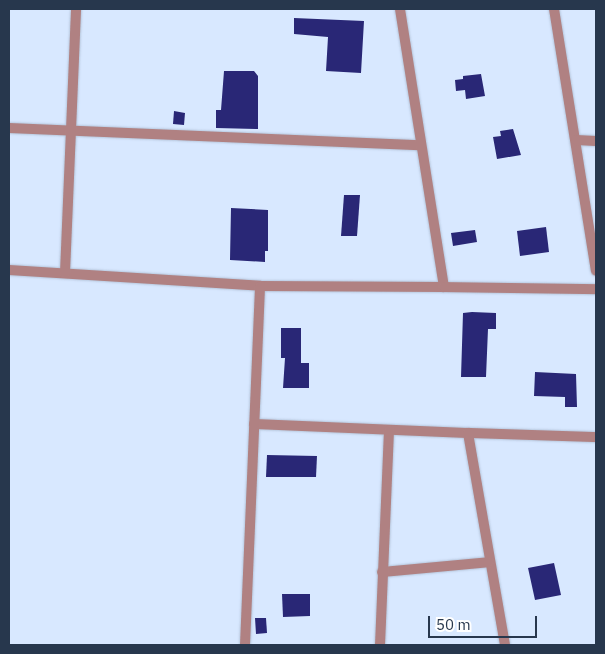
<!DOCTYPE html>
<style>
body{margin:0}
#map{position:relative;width:605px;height:654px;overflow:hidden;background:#d8e8ff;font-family:"IBM Plex Sans",sans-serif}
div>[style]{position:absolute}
.building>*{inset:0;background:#292776}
.roads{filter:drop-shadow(0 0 1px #b5c5db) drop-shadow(0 0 1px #b5c5db)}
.minor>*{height:10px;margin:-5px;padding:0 5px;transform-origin:5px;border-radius:5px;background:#b08182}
span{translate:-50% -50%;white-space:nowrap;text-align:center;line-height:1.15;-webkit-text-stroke:5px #fff;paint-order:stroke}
.frame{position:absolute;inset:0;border:10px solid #27374d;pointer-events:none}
.scale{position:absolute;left:428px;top:616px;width:109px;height:22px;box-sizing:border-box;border:2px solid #27374d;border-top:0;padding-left:6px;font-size:15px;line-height:18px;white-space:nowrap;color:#27374d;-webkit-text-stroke:4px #fff;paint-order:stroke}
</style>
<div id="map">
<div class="building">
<i style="clip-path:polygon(294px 18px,364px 21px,361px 73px,326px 71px,328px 37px,294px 34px)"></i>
<i style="clip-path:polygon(224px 71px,254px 71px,258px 76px,258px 129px,216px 128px,216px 110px,221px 110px)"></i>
<i style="clip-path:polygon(481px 74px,485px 96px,466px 99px,465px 90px,456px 91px,455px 80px,463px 79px,463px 76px)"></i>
<i style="clip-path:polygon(174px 111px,185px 113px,184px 125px,173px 124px)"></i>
<i style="clip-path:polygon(513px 129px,521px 155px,497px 159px,493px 137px,501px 136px,500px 131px)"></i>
<i style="clip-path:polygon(344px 195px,360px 195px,357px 236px,341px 236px)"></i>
<i style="clip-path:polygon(231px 208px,268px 210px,268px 251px,265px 251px,265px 262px,230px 260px)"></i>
<i style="clip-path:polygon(546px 227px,549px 252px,520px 256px,517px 231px)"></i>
<i style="clip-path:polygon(475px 230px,477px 242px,453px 246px,451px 233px)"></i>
<i style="clip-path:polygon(472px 312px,496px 313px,496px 329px,488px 329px,486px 377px,461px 377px,463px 313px)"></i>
<i style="clip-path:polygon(281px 328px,301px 328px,301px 363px,309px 363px,309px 388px,283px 388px,285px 358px,281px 358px)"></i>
<i style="clip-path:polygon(535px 372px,576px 374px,577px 407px,565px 407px,565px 397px,534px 396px)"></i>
<i style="clip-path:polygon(267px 455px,317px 456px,316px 477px,266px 477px)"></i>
<i style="clip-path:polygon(554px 563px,561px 595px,535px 600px,528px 568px)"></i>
<i style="clip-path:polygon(282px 594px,310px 594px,310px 616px,283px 617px)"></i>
<i style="clip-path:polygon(255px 618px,266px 618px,267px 633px,256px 634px)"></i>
</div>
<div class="roads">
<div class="minor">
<i style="left:554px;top:9px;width:265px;rotate:80.9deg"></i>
<i style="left:9px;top:128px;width:411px;rotate:2.4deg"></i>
<i style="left:576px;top:140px;width:20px;rotate:3deg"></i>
<i style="left:9px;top:270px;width:252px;rotate:3.6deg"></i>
<i style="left:260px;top:286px;width:184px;rotate:0.3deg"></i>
<i style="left:444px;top:287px;width:281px;rotate:-99deg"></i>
<i style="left:65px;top:273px;width:264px;rotate:-87.6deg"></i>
<i style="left:444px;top:287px;width:152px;rotate:0.8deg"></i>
<i style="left:254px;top:424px;width:214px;rotate:2.4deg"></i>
<i style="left:468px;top:433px;width:215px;rotate:80.1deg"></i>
<i style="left:468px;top:433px;width:128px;rotate:1.8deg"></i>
<i style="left:382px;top:572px;width:107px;rotate:-5.3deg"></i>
<i style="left:245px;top:645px;width:359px;rotate:-87.6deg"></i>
<i style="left:380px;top:645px;width:215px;rotate:-87.6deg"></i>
</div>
</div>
<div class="frame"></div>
<div class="scale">50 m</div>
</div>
